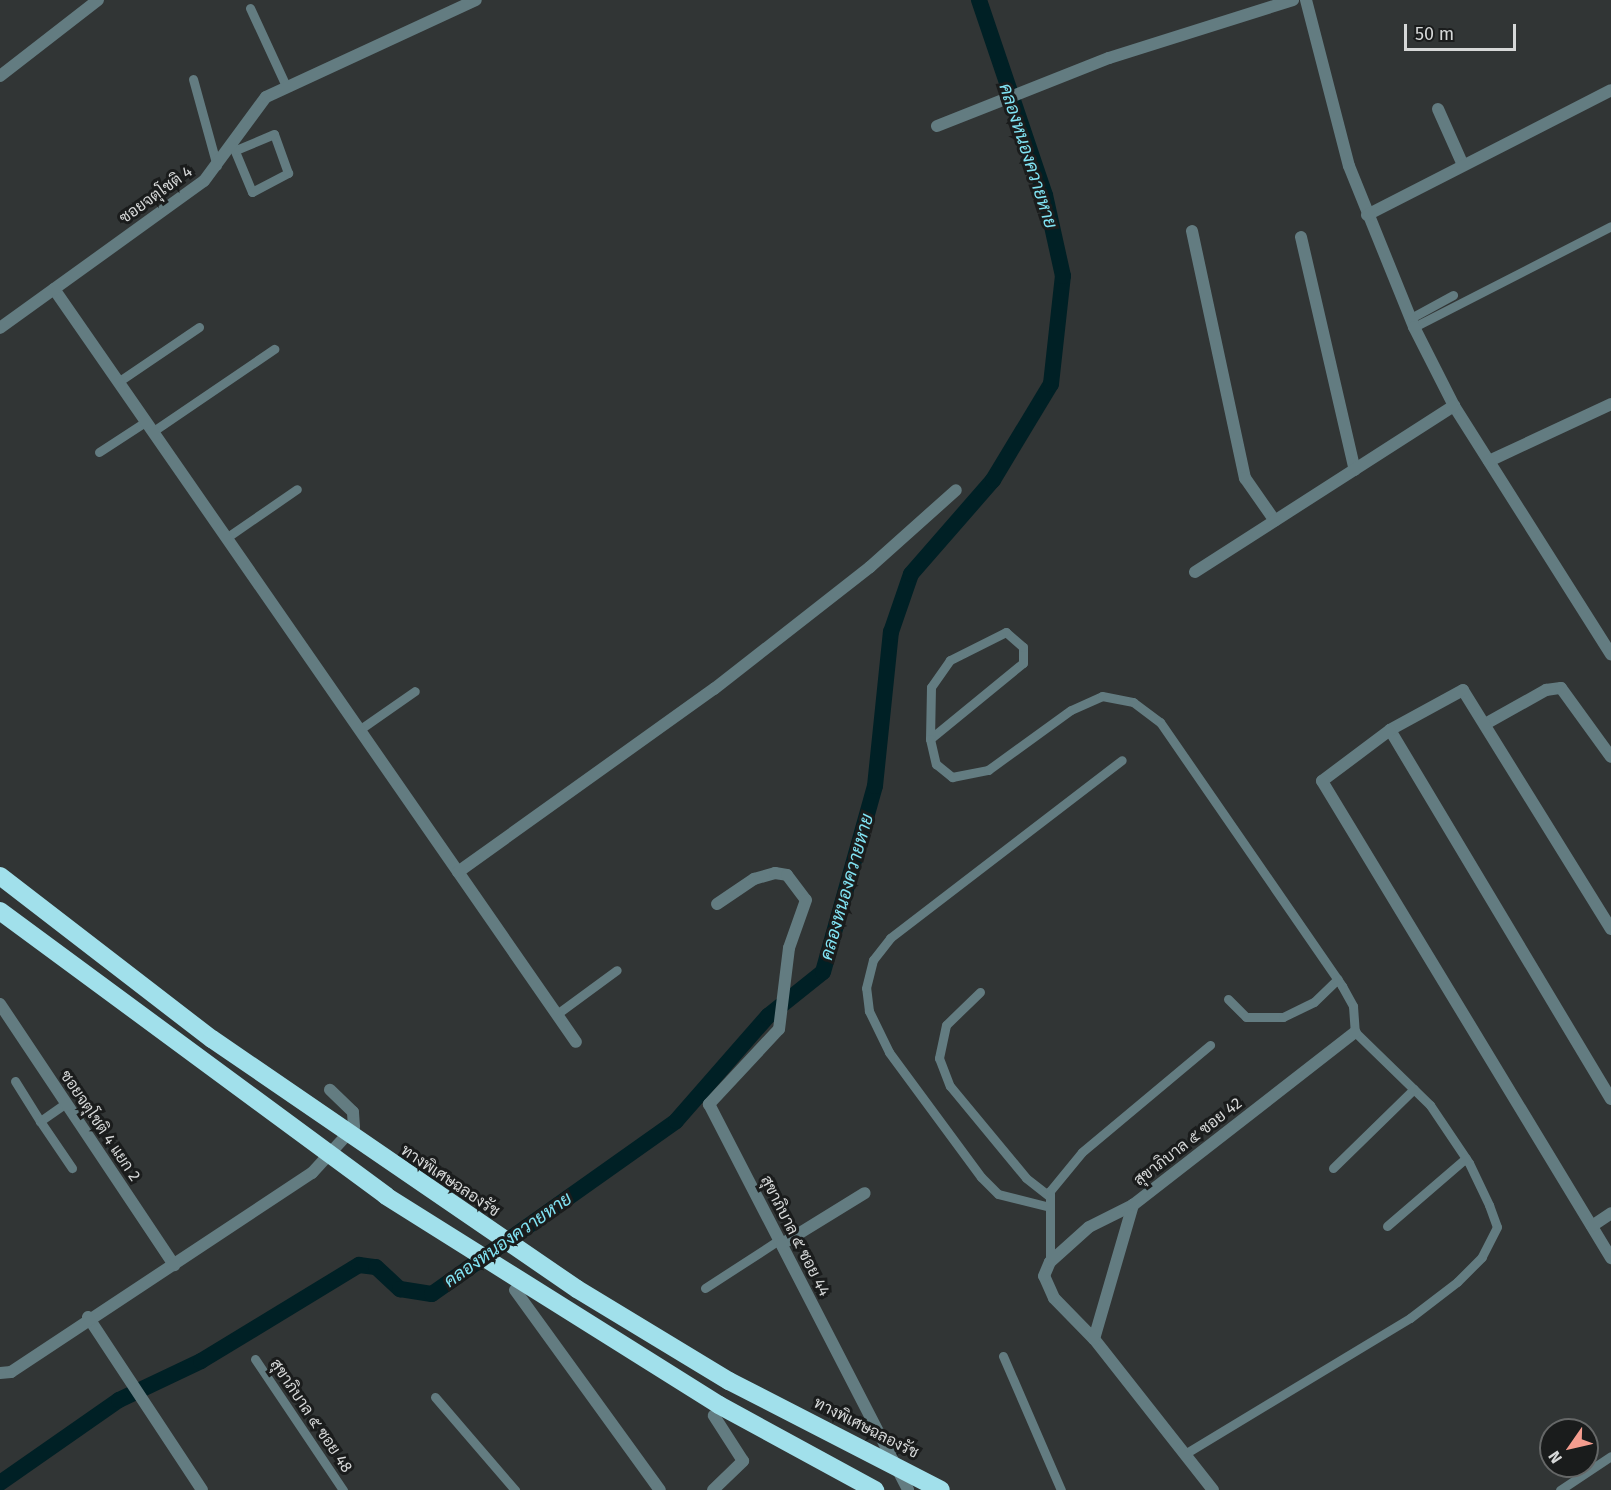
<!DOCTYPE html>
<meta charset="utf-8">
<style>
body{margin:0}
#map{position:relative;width:1611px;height:1490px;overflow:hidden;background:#313535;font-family:"Fira Sans",Sarabun,sans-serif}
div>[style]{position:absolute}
.canal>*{height:16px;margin:-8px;padding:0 8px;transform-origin:8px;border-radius:8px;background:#002025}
.lane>*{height:9px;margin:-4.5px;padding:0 4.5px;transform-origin:4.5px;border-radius:4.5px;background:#637c81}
.street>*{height:12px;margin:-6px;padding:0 6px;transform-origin:6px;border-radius:6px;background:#637c81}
.highway>*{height:18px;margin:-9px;padding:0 9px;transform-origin:9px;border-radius:9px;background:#a1e0eb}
span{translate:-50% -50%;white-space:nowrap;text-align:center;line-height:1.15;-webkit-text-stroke:6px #1a1c1c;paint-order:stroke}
.street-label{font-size:16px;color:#d6d8d8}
.water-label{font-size:18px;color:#81e4f4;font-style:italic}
.north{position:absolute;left:1539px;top:1418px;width:60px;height:60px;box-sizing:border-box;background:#1a1c1c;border:2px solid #656767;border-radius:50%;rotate:236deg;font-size:16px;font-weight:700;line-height:24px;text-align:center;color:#d6d8d8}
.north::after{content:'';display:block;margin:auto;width:21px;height:27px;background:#f59d8f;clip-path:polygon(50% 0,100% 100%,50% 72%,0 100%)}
.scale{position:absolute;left:1404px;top:24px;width:112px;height:27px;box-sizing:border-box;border:3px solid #d6d8d8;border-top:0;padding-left:8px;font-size:18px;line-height:21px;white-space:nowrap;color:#d6d8d8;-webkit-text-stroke:4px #1a1c1c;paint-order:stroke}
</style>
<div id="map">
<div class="canal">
<i style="left:0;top:1483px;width:145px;rotate:-34.9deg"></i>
<i style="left:119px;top:1400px;width:91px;rotate:-25.4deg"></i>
<i style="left:201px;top:1361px;width:185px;rotate:-31.3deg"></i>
<i style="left:359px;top:1265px;width:17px;rotate:7deg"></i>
<i style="left:376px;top:1267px;width:33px;rotate:43deg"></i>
<i style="left:400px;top:1289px;width:32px;rotate:9deg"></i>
<i style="left:432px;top:1294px;width:299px;rotate:-35.3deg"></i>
<i style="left:676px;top:1121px;width:140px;rotate:-48.8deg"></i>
<i style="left:768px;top:1016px;width:70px;rotate:-38.7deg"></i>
<i style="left:823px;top:972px;width:193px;rotate:-74.4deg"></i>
<i style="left:875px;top:786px;width:155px;rotate:-84.1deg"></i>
<i style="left:891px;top:632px;width:61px;rotate:-71deg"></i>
<i style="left:911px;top:574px;width:125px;rotate:-48.9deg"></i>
<i style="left:993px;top:480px;width:112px;rotate:-58.9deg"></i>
<i style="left:1051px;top:384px;width:109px;rotate:-83.7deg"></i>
<i style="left:1063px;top:276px;width:83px;rotate:-102.5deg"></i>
<i style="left:1045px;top:195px;width:206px;rotate:-108.7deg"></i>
</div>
<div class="lane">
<i style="left:250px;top:8px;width:86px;rotate:65.2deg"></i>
<i style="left:193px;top:79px;width:90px;rotate:74.6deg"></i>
<i style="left:232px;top:144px;width:52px;rotate:67.4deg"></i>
<i style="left:252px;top:192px;width:41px;rotate:-27.8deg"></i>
<i style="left:288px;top:173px;width:41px;rotate:-109.7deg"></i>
<i style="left:274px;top:134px;width:41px;rotate:157.2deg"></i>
<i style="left:1411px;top:318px;width:48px;rotate:-28.7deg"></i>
<i style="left:1414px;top:327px;width:221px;rotate:-27.1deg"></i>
<i style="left:118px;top:382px;width:98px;rotate:-34.2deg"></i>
<i style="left:152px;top:432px;width:148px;rotate:-34.2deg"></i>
<i style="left:99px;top:452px;width:55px;rotate:-33.1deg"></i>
<i style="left:226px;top:538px;width:86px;rotate:-34.6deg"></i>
<i style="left:359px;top:730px;width:68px;rotate:-34.9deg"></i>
<i style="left:930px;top:739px;width:120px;rotate:-39.3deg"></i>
<i style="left:1023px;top:663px;width:16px;rotate:-90deg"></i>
<i style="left:1023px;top:647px;width:23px;rotate:-139deg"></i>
<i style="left:1006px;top:632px;width:63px;rotate:153.4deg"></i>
<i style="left:950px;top:660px;width:33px;rotate:125deg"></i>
<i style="left:931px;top:687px;width:52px;rotate:91.1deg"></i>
<i style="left:930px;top:739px;width:26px;rotate:77deg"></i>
<i style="left:936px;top:764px;width:21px;rotate:39deg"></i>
<i style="left:952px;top:777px;width:37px;rotate:-11deg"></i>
<i style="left:988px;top:770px;width:102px;rotate:-35.9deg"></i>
<i style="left:1071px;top:710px;width:34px;rotate:-24deg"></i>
<i style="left:1102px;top:696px;width:32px;rotate:11deg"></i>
<i style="left:1133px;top:702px;width:34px;rotate:37deg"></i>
<i style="left:1160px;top:722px;width:321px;rotate:55.4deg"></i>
<i style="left:1342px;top:986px;width:23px;rotate:61deg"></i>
<i style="left:1353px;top:1006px;width:26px;rotate:86deg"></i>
<i style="left:1355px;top:1032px;width:105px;rotate:44.2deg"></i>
<i style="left:1430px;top:1105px;width:70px;rotate:56.1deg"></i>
<i style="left:1469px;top:1163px;width:47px;rotate:64.5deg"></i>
<i style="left:1489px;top:1205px;width:23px;rotate:70deg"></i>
<i style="left:1497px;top:1227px;width:34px;rotate:117deg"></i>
<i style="left:1482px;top:1257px;width:35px;rotate:135deg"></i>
<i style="left:1457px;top:1282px;width:59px;rotate:142.5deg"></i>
<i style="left:1410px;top:1318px;width:259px;rotate:148.9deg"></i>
<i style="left:980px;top:992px;width:47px;rotate:135.9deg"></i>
<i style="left:946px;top:1025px;width:34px;rotate:102deg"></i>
<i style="left:939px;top:1058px;width:30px;rotate:69deg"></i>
<i style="left:950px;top:1086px;width:119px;rotate:50.4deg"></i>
<i style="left:1026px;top:1178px;width:29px;rotate:38deg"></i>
<i style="left:1228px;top:999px;width:25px;rotate:45deg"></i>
<i style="left:1246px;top:1017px;width:37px"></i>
<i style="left:1283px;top:1017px;width:34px;rotate:-26deg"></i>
<i style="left:1314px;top:1002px;width:33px;rotate:-44deg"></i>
<i style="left:557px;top:1014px;width:74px;rotate:-36.3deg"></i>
<i style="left:15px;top:1081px;width:47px;rotate:58deg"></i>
<i style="left:66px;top:1103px;width:32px;rotate:145deg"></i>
<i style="left:40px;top:1121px;width:57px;rotate:55.8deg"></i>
<i style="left:1333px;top:1168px;width:113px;rotate:-44.3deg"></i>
<i style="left:1046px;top:1206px;width:49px;rotate:-166deg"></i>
<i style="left:998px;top:1194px;width:24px;rotate:-135deg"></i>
<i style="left:981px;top:1177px;width:155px;rotate:-126.4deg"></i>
<i style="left:889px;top:1052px;width:46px;rotate:-116deg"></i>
<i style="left:869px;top:1011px;width:23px;rotate:-97deg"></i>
<i style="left:866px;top:988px;width:29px;rotate:-76deg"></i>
<i style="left:873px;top:960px;width:28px;rotate:-52deg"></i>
<i style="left:890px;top:938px;width:292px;rotate:-37.5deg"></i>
<i style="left:1387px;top:1226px;width:104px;rotate:-40.7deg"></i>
<i style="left:1050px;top:1262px;width:71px;rotate:-90deg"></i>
<i style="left:1050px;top:1191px;width:50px;rotate:-50.6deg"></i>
<i style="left:1082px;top:1152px;width:167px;rotate:-39.9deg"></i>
<i style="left:705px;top:1288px;width:88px;rotate:-33deg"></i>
<i style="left:1003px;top:1356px;width:146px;rotate:66.6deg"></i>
<i style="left:255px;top:1359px;width:158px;rotate:56.1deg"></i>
<i style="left:435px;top:1397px;width:123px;rotate:49.3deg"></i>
<i style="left:1560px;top:1490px;width:61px;rotate:-33.7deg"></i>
</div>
<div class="street">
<i style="left:1306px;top:0;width:171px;rotate:75.5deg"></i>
<i style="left:1349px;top:166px;width:174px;rotate:68deg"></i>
<i style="left:1414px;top:327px;width:89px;rotate:63.1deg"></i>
<i style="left:1454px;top:406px;width:294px;rotate:57.7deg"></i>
<i style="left:0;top:76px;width:124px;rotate:-37.8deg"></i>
<i style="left:1438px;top:109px;width:59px;rotate:66deg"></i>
<i style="left:937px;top:126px;width:185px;rotate:-21.6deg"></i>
<i style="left:1109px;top:58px;width:193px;rotate:-17.5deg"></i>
<i style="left:1367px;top:215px;width:274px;rotate:-27.1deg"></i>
<i style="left:1192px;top:231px;width:253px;rotate:77.9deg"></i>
<i style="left:1245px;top:478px;width:52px;rotate:55.1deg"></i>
<i style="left:1301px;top:237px;width:239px;rotate:77deg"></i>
<i style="left:54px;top:289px;width:916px;rotate:55.27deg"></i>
<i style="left:0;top:328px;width:251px;rotate:-35.8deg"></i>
<i style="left:204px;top:181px;width:104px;rotate:-53.6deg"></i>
<i style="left:266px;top:97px;width:231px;rotate:-24.8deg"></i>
<i style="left:1489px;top:461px;width:135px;rotate:-25deg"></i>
<i style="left:1195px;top:572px;width:308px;rotate:-32.7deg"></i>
<i style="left:1487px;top:723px;width:68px;rotate:-29.2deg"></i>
<i style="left:1546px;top:690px;width:15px;rotate:-8deg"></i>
<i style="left:1561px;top:688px;width:85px;rotate:54.1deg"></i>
<i style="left:1390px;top:730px;width:430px;rotate:59.1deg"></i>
<i style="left:458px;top:872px;width:315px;rotate:-35.6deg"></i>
<i style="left:714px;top:689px;width:198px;rotate:-38deg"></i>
<i style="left:870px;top:567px;width:115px;rotate:-41.8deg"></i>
<i style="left:717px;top:904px;width:45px;rotate:-34deg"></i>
<i style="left:754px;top:879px;width:22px;rotate:-16deg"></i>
<i style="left:775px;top:873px;width:12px;rotate:9deg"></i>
<i style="left:787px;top:875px;width:31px;rotate:53deg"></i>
<i style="left:806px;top:900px;width:51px;rotate:109.5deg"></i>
<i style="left:789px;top:948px;width:82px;rotate:97deg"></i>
<i style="left:779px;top:1029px;width:103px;rotate:133deg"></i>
<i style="left:709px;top:1104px;width:434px;rotate:62.7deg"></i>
<i style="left:1611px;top:929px;width:281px;rotate:-121.8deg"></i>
<i style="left:1463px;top:690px;width:83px;rotate:151.3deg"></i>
<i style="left:1390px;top:730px;width:85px;rotate:143.1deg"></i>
<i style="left:1322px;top:781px;width:558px;rotate:58.79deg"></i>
<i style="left:0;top:1004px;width:314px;rotate:56.3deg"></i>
<i style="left:1592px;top:1226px;width:23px;rotate:-34deg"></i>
<i style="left:782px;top:1244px;width:97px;rotate:-31.6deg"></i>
<i style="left:515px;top:1290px;width:247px;rotate:54.1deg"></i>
<i style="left:88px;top:1317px;width:207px;rotate:56.6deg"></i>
<i style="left:1094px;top:1339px;width:57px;rotate:-134.3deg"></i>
<i style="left:1054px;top:1298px;width:24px;rotate:-114deg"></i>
<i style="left:1044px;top:1276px;width:15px;rotate:-67deg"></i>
<i style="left:1050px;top:1262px;width:52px;rotate:-41.9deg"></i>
<i style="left:1089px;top:1227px;width:49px;rotate:-26.6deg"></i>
<i style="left:0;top:1373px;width:11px;rotate:-5deg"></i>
<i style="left:11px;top:1372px;width:361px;rotate:-33.5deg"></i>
<i style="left:312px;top:1173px;width:62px;rotate:-47.6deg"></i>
<i style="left:354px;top:1127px;width:15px;rotate:-94deg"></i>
<i style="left:353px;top:1112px;width:32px;rotate:-136deg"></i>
<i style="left:713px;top:1490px;width:42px;rotate:-44deg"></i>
<i style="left:743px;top:1461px;width:54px;rotate:-122.8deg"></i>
<i style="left:1213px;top:1490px;width:192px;rotate:-128.2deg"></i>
<i style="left:1094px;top:1339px;width:140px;rotate:-73.8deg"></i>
<i style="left:1133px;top:1205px;width:281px;rotate:-37.9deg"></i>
</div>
<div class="highway">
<i style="left:0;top:876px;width:267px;rotate:37.6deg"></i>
<i style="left:212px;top:1039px;width:442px;rotate:34.4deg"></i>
<i style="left:577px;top:1289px;width:178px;rotate:31.2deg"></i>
<i style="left:729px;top:1381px;width:238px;rotate:27.2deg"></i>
<i style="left:0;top:911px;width:480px;rotate:36.4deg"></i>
<i style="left:386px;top:1196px;width:393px;rotate:32.1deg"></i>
<i style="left:719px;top:1405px;width:178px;rotate:28.6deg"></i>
</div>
<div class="street-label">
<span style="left:156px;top:195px;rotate:-36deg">ซอยจตุโชติ 4</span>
<span style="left:100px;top:1126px;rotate:56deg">ซอยจตุโชติ 4 แยก 2</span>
<span style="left:1188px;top:1142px;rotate:-38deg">สุขาภิบาล ๕ ซอย 42</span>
<span style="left:450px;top:1181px;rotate:34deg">ทางพิเศษฉลองรัช</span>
<span style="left:795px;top:1236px;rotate:63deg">สุขาภิบาล ๕ ซอย 44</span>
<span style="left:311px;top:1416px;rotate:56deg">สุขาภิบาล ๕ ซอย 48</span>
<span style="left:866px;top:1428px;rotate:27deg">ทางพิเศษฉลองรัช</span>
</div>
<div class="water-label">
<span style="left:1028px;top:156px;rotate:72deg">คลองหนองควายหาย</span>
<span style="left:847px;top:887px;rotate:-74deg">คลองหนองควายหาย</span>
<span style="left:508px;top:1240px;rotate:-35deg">คลองหนองควายหาย</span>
</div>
<div class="north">N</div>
<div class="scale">50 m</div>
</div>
